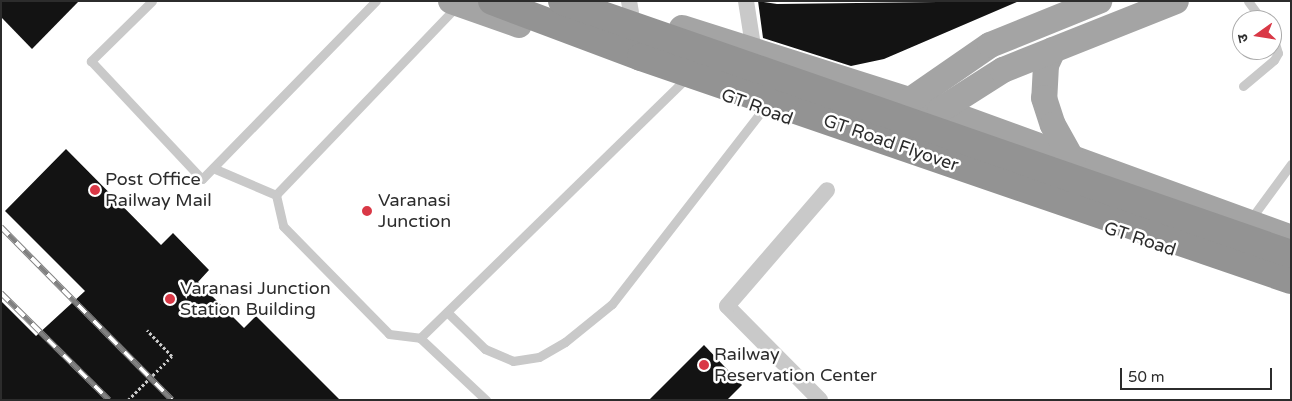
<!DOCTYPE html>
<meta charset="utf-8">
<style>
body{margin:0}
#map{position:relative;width:1292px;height:401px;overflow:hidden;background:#fff;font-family:"Varela Round","Noto Sans Devanagari",sans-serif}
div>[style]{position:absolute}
.building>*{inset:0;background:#131313}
.path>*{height:3px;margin-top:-1.5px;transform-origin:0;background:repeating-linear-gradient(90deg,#c9c9c9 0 2.5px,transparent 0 5px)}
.lane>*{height:9px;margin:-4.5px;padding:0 4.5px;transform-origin:4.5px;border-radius:4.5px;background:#c9c9c9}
.street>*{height:16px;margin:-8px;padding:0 8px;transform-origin:8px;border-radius:8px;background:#c9c9c9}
.primary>*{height:26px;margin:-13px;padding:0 13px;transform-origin:13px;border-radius:13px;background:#a4a4a4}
.highway>*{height:28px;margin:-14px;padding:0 14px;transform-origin:14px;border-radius:14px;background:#939393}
.rail>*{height:5.5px;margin-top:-2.75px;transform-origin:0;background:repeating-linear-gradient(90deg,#fff 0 11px,#818181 0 22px);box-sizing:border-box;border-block:1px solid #818181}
.dots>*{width:14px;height:14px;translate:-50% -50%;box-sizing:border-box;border:2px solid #fff;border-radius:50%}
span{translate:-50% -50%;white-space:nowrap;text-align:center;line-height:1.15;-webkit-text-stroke:5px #fff;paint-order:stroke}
.street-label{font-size:18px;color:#2c2c2c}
.poi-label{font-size:18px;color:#2c2c2c}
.left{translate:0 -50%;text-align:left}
.frame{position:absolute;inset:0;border:2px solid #2c2c2c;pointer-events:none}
.north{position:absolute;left:1232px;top:10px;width:50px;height:50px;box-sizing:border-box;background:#fff;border:1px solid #ababab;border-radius:50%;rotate:257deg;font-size:14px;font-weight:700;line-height:20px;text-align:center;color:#2c2c2c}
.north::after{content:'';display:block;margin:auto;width:18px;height:22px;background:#d93846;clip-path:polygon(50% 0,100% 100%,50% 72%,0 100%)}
.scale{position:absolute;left:1120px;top:368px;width:152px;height:22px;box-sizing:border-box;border:2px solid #2c2c2c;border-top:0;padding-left:6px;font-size:15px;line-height:18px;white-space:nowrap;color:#2c2c2c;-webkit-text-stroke:4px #fff;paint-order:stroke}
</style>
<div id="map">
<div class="building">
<i style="clip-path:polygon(1px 1px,79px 1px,32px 49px,1px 17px)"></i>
<i style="clip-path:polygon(758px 1px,777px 4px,1019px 1px,884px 59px,851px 66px,763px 38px)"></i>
<i style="clip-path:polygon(66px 149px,161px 245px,173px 233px,209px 270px,198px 282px,244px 328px,256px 316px,340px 400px,1px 400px,1px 301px,36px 336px,85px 291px,5px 211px)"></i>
<i style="clip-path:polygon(704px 345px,742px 385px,727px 400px,649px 400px)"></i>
</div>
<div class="path">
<i style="left:128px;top:400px;width:62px;rotate:-45deg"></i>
<i style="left:172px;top:356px;width:36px;rotate:-134deg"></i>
</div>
<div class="lane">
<i style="left:152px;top:1px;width:86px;rotate:135.5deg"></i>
<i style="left:91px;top:61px;width:162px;rotate:46.8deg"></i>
<i style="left:202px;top:179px;width:249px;rotate:-45.7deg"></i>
<i style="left:1248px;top:1px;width:24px;rotate:54deg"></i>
<i style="left:456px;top:7px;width:260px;rotate:133.8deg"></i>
<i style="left:276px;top:195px;width:32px;rotate:77deg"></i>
<i style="left:283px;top:226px;width:151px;rotate:45.5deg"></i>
<i style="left:389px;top:334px;width:31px;rotate:7deg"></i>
<i style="left:420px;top:338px;width:368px;rotate:-44.3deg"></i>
<i style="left:1243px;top:86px;width:40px;rotate:-40deg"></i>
<i style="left:1274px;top:60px;width:8px;rotate:-60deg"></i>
<i style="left:1278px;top:53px;width:21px;rotate:-107deg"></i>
<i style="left:213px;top:168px;width:69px;rotate:23.2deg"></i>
<i style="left:1250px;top:220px;width:69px;rotate:-53.8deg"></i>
<i style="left:447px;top:312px;width:53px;rotate:44.2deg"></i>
<i style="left:485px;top:349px;width:30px;rotate:23deg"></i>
<i style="left:513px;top:361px;width:26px;rotate:-9deg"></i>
<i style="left:539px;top:357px;width:30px;rotate:-30deg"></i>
<i style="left:565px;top:342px;width:60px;rotate:-39deg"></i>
<i style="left:612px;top:304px;width:248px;rotate:-52.2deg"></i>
<i style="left:420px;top:338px;width:91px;rotate:43.2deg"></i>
</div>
<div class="street">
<i style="left:629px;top:1px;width:11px;rotate:80deg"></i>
<i style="left:746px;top:1px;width:52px;rotate:81.1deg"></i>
<i style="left:820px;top:400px;width:132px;rotate:-134.7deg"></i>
<i style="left:727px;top:306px;width:153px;rotate:-49.2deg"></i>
</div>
<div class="primary">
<i style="left:451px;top:1px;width:72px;rotate:19.4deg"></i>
<i style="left:682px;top:28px;width:271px;rotate:17.6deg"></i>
<i style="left:940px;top:110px;width:374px;rotate:20deg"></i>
<i style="left:1053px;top:50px;width:17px;rotate:115deg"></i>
<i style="left:1046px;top:65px;width:33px;rotate:93deg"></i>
<i style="left:1044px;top:98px;width:28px;rotate:72deg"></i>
<i style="left:1053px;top:125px;width:41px;rotate:60.9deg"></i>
<i style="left:909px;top:101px;width:98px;rotate:-34.7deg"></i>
<i style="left:990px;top:45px;width:118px;rotate:-22deg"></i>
<i style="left:940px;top:110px;width:75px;rotate:-32.4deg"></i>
<i style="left:1003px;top:70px;width:186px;rotate:-21.7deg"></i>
</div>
<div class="highway">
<i style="left:492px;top:1px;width:159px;rotate:20.6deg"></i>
<i style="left:641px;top:57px;width:687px;rotate:18.94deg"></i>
<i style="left:562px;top:1px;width:772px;rotate:19.14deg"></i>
</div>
<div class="rail">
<i style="left:1px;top:227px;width:243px;rotate:45.3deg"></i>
<i style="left:1px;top:293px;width:152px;rotate:44.7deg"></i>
</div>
<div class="dots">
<i style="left:95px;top:190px;background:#d93846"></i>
<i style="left:367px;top:211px;background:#d93846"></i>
<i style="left:170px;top:299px;background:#d93846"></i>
<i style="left:704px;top:365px;background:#d93846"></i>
</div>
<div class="street-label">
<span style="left:757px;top:107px;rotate:20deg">GT Road</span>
<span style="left:891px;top:143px;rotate:19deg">GT Road Flyover</span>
<span style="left:1140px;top:239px;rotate:18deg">GT Road</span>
</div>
<div class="poi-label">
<span class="left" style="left:105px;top:190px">Post Office<br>Railway Mail</span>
<span class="left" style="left:378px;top:211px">Varanasi<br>Junction</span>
<span class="left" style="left:180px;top:299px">Varanasi Junction<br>Station Building</span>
<span class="left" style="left:714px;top:365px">Railway<br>Reservation Center</span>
</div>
<div class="frame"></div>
<div class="north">उ</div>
<div class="scale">50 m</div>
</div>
